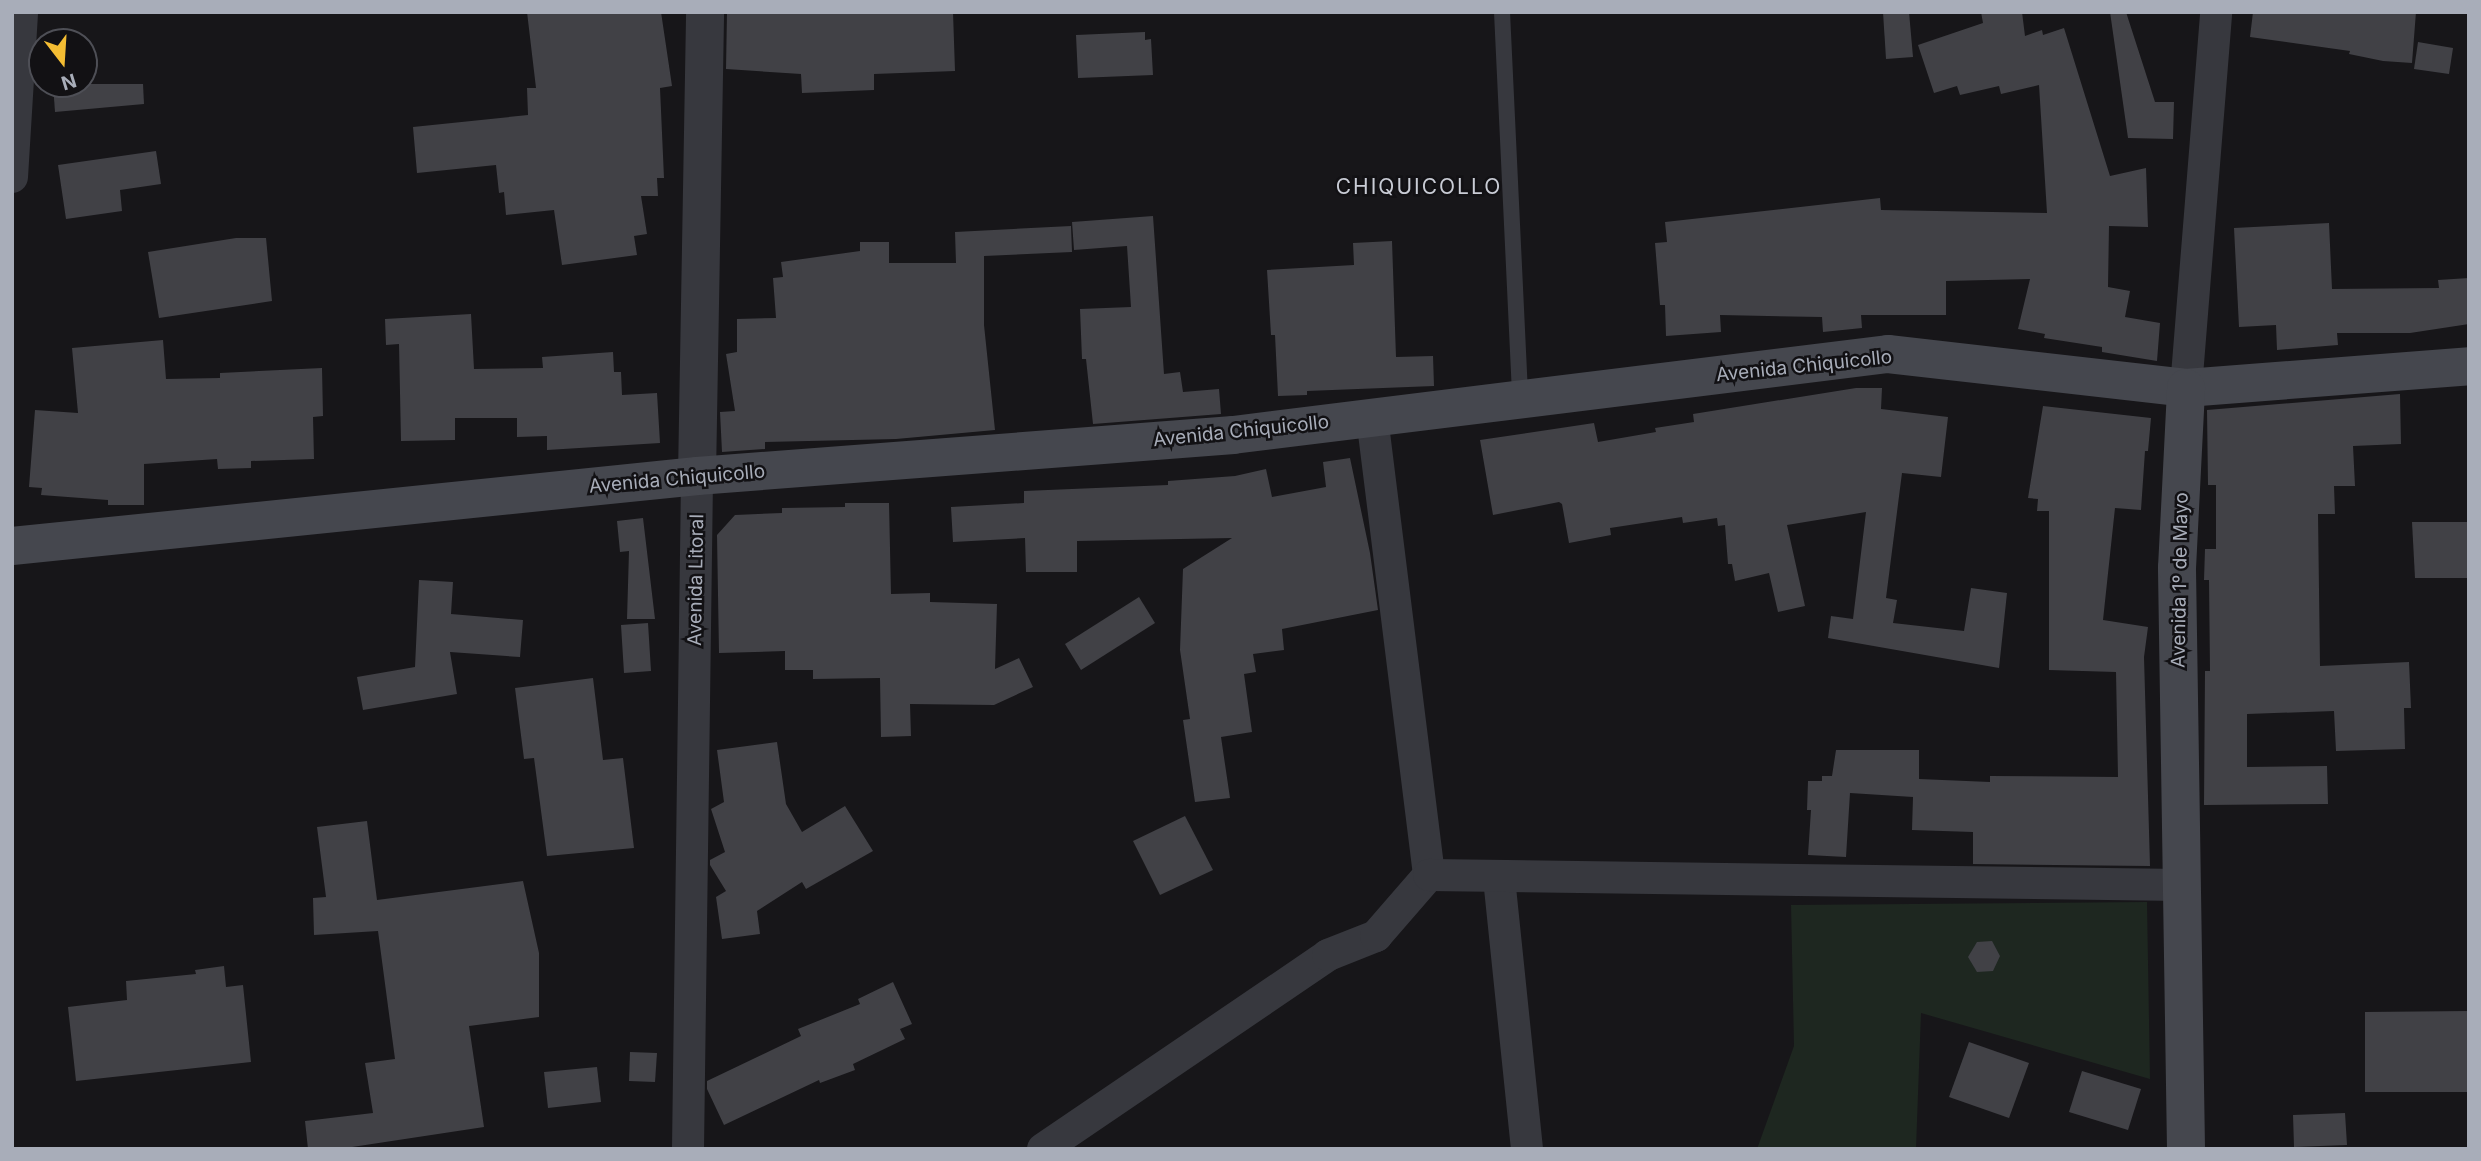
<!DOCTYPE html>
<meta charset="utf-8">
<style>
body{margin:0}
#map{position:relative;width:2481px;height:1161px;overflow:hidden;background:#171619;font-family:Inter,sans-serif}
div>[style]{position:absolute}
.green>*{inset:0;background:#1e2720}
.building>*{inset:0;background:#414146}
.service>*{height:16px;margin:-8px;padding:0 8px;transform-origin:8px;border-radius:8px;background:#37383e}
.minor>*{height:32px;margin:-16px;padding:0 16px;transform-origin:16px;border-radius:16px;background:#37383e}
.tertiary>*{height:38px;margin:-19px;padding:0 19px;transform-origin:19px;border-radius:19px;background:#37383e}
.secondary>*{height:38px;margin:-19px;padding:0 19px;transform-origin:19px;border-radius:19px;background:#45474e}
span{translate:-50% -50%;white-space:nowrap;text-align:center;line-height:1.15;-webkit-text-stroke:5px #121114;paint-order:stroke}
.street-label{font-size:19px;color:#a8adb9}
.neighbourhood-label{font-size:21px;color:#c9ccd5;letter-spacing:2px}
.frame{position:absolute;inset:0;border:14px solid #a8adb9;pointer-events:none}
.north{position:absolute;left:28px;top:28px;width:70px;height:70px;box-sizing:border-box;background:#121114;border:2px solid #4e4f56;border-radius:50%;rotate:163deg;font-size:19px;font-weight:700;line-height:28px;text-align:center;color:#a8adb9}
.north::after{content:'';display:block;margin:auto;width:24px;height:32px;background:#f4bd33;clip-path:polygon(50% 0,100% 100%,50% 72%,0 100%)}
</style>
<div id="map">
<div class="green">
<i style="clip-path:polygon(2147px 902px,2150px 1079px,1921px 1013px,1916px 1149px,1757px 1149px,1794px 1046px,1791px 905px)"></i>
</div>
<div class="building">
<i style="clip-path:polygon(527px 12px,661px 12px,672px 86px,660px 88px,664px 178px,657px 178px,658px 196px,641px 196px,647px 234px,634px 236px,637px 255px,562px 265px,554px 210px,506px 215px,504px 192px,499px 193px,496px 165px,417px 173px,413px 127px,528px 115px,527px 88px,536px 88px)"></i>
<i style="clip-path:polygon(727px 12px,953px 12px,955px 71px,874px 74px,874px 90px,802px 93px,801px 74px,726px 69px)"></i>
<i style="clip-path:polygon(1883px 12px,1909px 12px,1913px 57px,1886px 59px)"></i>
<i style="clip-path:polygon(1981px 12px,2022px 12px,2025px 36px,2042px 30px,2043px 35px,2064px 28px,2110px 176px,2146px 168px,2148px 227px,2109px 226px,2108px 287px,2130px 291px,2125px 317px,2160px 323px,2157px 361px,2102px 352px,2102px 347px,2044px 338px,2045px 334px,2018px 329px,2030px 279px,1946px 281px,1946px 315px,1861px 315px,1862px 328px,1823px 332px,1822px 317px,1720px 315px,1721px 332px,1666px 336px,1665px 305px,1660px 305px,1655px 243px,1667px 242px,1665px 222px,1880px 198px,1881px 210px,2047px 213px,2039px 85px,2001px 94px,1999px 86px,1960px 95px,1957px 86px,1934px 93px,1918px 45px,1983px 23px)"></i>
<i style="clip-path:polygon(2110px 12px,2126px 12px,2155px 102px,2174px 102px,2173px 139px,2128px 138px)"></i>
<i style="clip-path:polygon(2253px 12px,2416px 12px,2412px 63px,2383px 61px,2349px 54px,2350px 51px,2250px 37px)"></i>
<i style="clip-path:polygon(1145px 32px,1145px 40px,1151px 39px,1153px 75px,1078px 78px,1076px 35px)"></i>
<i style="clip-path:polygon(2418px 42px,2453px 48px,2449px 74px,2414px 69px)"></i>
<i style="clip-path:polygon(53px 84px,143px 84px,144px 104px,55px 112px)"></i>
<i style="clip-path:polygon(156px 151px,161px 184px,120px 190px,122px 211px,66px 219px,58px 165px)"></i>
<i style="clip-path:polygon(1153px 216px,1164px 374px,1180px 372px,1183px 392px,1219px 389px,1221px 414px,1093px 424px,1086px 359px,1082px 359px,1080px 309px,1131px 307px,1127px 246px,1074px 250px,1072px 222px)"></i>
<i style="clip-path:polygon(2329px 223px,2332px 289px,2439px 288px,2438px 280px,2469px 278px,2469px 324px,2410px 333px,2337px 333px,2338px 345px,2277px 350px,2276px 325px,2239px 327px,2234px 228px)"></i>
<i style="clip-path:polygon(1071px 226px,1072px 252px,984px 256px,984px 325px,995px 430px,896px 439px,765px 442px,765px 449px,722px 452px,720px 412px,735px 411px,726px 354px,737px 352px,737px 319px,776px 318px,773px 278px,783px 277px,781px 262px,860px 251px,860px 242px,889px 242px,889px 263px,956px 263px,955px 232px)"></i>
<i style="clip-path:polygon(236px 238px,266px 238px,272px 301px,159px 318px,148px 252px)"></i>
<i style="clip-path:polygon(1392px 241px,1396px 357px,1433px 356px,1434px 386px,1307px 391px,1307px 395px,1278px 396px,1275px 335px,1271px 335px,1267px 270px,1354px 265px,1353px 243px)"></i>
<i style="clip-path:polygon(471px 314px,474px 369px,543px 368px,542px 357px,613px 352px,614px 372px,621px 372px,622px 395px,657px 393px,660px 443px,547px 450px,547px 436px,517px 437px,517px 418px,455px 418px,455px 440px,401px 441px,399px 344px,386px 345px,385px 319px)"></i>
<i style="clip-path:polygon(163px 340px,166px 379px,220px 378px,220px 373px,322px 368px,323px 416px,313px 417px,314px 459px,251px 461px,251px 468px,218px 469px,217px 459px,144px 464px,144px 505px,108px 505px,108px 500px,41px 495px,42px 488px,29px 487px,35px 410px,78px 413px,72px 348px)"></i>
<i style="clip-path:polygon(1856px 388px,1882px 388px,1881px 409px,1948px 417px,1941px 477px,1902px 473px,1886px 598px,1897px 600px,1893px 623px,1964px 631px,1971px 588px,2007px 593px,1999px 668px,1828px 638px,1831px 616px,1853px 619px,1866px 512px,1787px 525px,1805px 606px,1778px 612px,1769px 573px,1735px 581px,1732px 564px,1728px 564px,1725px 525px,1718px 526px,1717px 518px,1683px 523px,1682px 517px,1610px 528px,1611px 535px,1569px 543px,1562px 504px,1559px 502px,1493px 515px,1480px 440px,1594px 423px,1598px 442px,1656px 432px,1655px 428px,1694px 422px,1693px 414px)"></i>
<i style="clip-path:polygon(2400px 394px,2401px 444px,2353px 446px,2355px 486px,2334px 486px,2335px 514px,2318px 514px,2320px 666px,2409px 662px,2411px 708px,2404px 708px,2405px 749px,2336px 751px,2334px 711px,2247px 714px,2247px 767px,2327px 766px,2328px 804px,2204px 805px,2205px 671px,2210px 671px,2209px 580px,2204px 580px,2205px 549px,2216px 549px,2216px 485px,2208px 485px,2207px 410px)"></i>
<i style="clip-path:polygon(2043px 406px,2151px 418px,2148px 451px,2145px 451px,2141px 510px,2115px 508px,2103px 620px,2148px 627px,2144px 657px,2150px 866px,1973px 864px,1973px 832px,1912px 830px,1913px 797px,1850px 793px,1846px 857px,1808px 855px,1811px 810px,1807px 810px,1808px 781px,1822px 781px,1822px 776px,1832px 776px,1836px 750px,1919px 750px,1919px 779px,1990px 782px,1990px 776px,2118px 777px,2116px 672px,2049px 670px,2049px 511px,2037px 511px,2038px 499px,2028px 498px)"></i>
<i style="clip-path:polygon(1350px 458px,1370px 553px,1378px 610px,1282px 629px,1284px 650px,1253px 654px,1256px 672px,1244px 674px,1252px 732px,1221px 737px,1230px 798px,1195px 802px,1183px 720px,1190px 719px,1180px 650px,1183px 569px,1232px 538px,1077px 541px,1077px 572px,1026px 572px,1025px 538px,953px 542px,951px 507px,1024px 503px,1024px 491px,1168px 485px,1168px 481px,1235px 476px,1266px 469px,1272px 497px,1326px 487px,1323px 462px)"></i>
<i style="clip-path:polygon(845px 503px,889px 503px,891px 594px,930px 593px,930px 602px,997px 604px,995px 669px,1019px 658px,1033px 687px,994px 705px,910px 704px,911px 736px,881px 737px,880px 678px,813px 679px,813px 670px,785px 670px,785px 651px,719px 653px,717px 535px,735px 515px,782px 513px,782px 508px,845px 507px)"></i>
<i style="clip-path:polygon(643px 518px,655px 619px,627px 619px,629px 551px,620px 552px,617px 521px)"></i>
<i style="clip-path:polygon(2412px 522px,2469px 522px,2469px 578px,2415px 578px)"></i>
<i style="clip-path:polygon(419px 580px,453px 582px,451px 614px,523px 620px,520px 657px,450px 652px,457px 694px,363px 710px,357px 677px,415px 667px)"></i>
<i style="clip-path:polygon(1139px 597px,1155px 623px,1081px 670px,1065px 644px)"></i>
<i style="clip-path:polygon(648px 623px,651px 671px,624px 673px,621px 625px)"></i>
<i style="clip-path:polygon(593px 678px,603px 760px,623px 758px,634px 848px,547px 856px,534px 758px,524px 759px,515px 688px)"></i>
<i style="clip-path:polygon(777px 742px,786px 804px,802px 832px,845px 806px,873px 851px,806px 889px,802px 882px,757px 911px,760px 934px,722px 939px,716px 897px,726px 891px,710px 865px,710px 860px,725px 852px,711px 809px,724px 802px,717px 750px)"></i>
<i style="clip-path:polygon(1185px 816px,1213px 870px,1160px 895px,1133px 841px)"></i>
<i style="clip-path:polygon(367px 821px,377px 900px,523px 881px,539px 953px,539px 1017px,469px 1026px,484px 1127px,339px 1149px,308px 1149px,305px 1121px,373px 1113px,365px 1063px,395px 1059px,378px 931px,314px 935px,313px 898px,326px 897px,317px 827px)"></i>
<i style="clip-path:polygon(1992px 941px,2000px 956px,1993px 971px,1977px 972px,1968px 957px,1977px 942px)"></i>
<i style="clip-path:polygon(224px 966px,226px 987px,243px 985px,251px 1062px,76px 1081px,68px 1007px,127px 1000px,126px 981px,196px 974px,195px 970px)"></i>
<i style="clip-path:polygon(893px 982px,912px 1024px,900px 1029px,905px 1039px,853px 1064px,855px 1070px,820px 1083px,819px 1080px,724px 1125px,707px 1089px,707px 1081px,801px 1036px,798px 1029px,860px 1004px,858px 999px)"></i>
<i style="clip-path:polygon(2469px 1011px,2469px 1092px,2365px 1092px,2365px 1012px)"></i>
<i style="clip-path:polygon(1969px 1042px,2029px 1063px,2009px 1118px,1949px 1097px)"></i>
<i style="clip-path:polygon(630px 1052px,657px 1053px,655px 1082px,629px 1081px)"></i>
<i style="clip-path:polygon(597px 1067px,601px 1102px,548px 1108px,544px 1072px)"></i>
<i style="clip-path:polygon(2082px 1071px,2141px 1089px,2128px 1130px,2069px 1112px)"></i>
<i style="clip-path:polygon(2345px 1113px,2347px 1145px,2294px 1147px,2293px 1115px)"></i>
</div>
<div class="service">
<i style="left:1502px;top:12px;width:386px;rotate:87.3deg"></i>
</div>
<div class="minor">
<i style="left:12px;top:177px;width:165px;rotate:-86.5deg"></i>
<i style="left:2186px;top:388px;width:377px;rotate:-85.4deg"></i>
<i style="left:1372px;top:417px;width:462px;rotate:82.9deg"></i>
<i style="left:1499px;top:878px;width:272px;rotate:84.1deg"></i>
<i style="left:688px;top:1149px;width:673px;rotate:-89.23deg"></i>
<i style="left:1043px;top:1149px;width:345px;rotate:-34.2deg"></i>
<i style="left:1328px;top:955px;width:52px;rotate:-21.6deg"></i>
<i style="left:1376px;top:936px;width:81px;rotate:-49deg"></i>
<i style="left:1429px;top:875px;width:753px;rotate:0.76deg"></i>
</div>
<div class="tertiary">
<i style="left:697px;top:476px;width:464px;rotate:-89deg"></i>
</div>
<div class="secondary">
<i style="left:12px;top:546px;width:689px;rotate:-5.83deg"></i>
<i style="left:697px;top:476px;width:538px;rotate:-4.37deg"></i>
<i style="left:1233px;top:435px;width:660px;rotate:-7.05deg"></i>
<i style="left:1888px;top:354px;width:300px;rotate:6.5deg"></i>
<i style="left:2186px;top:388px;width:284px;rotate:-4.4deg"></i>
<i style="left:2186px;top:1149px;width:581px;rotate:-90.89deg"></i>
<i style="left:2177px;top:568px;width:180px;rotate:-87.1deg"></i>
</div>
<div class="street-label">
<span style="left:1804px;top:366px;rotate:-6deg">Avenida Chiquicollo</span>
<span style="left:1241px;top:431px;rotate:-6deg">Avenida Chiquicollo</span>
<span style="left:677px;top:479px;rotate:-5deg">Avenida Chiquicollo</span>
<span style="left:696px;top:580px;rotate:-89deg">Avenida Litoral</span>
<span style="left:2180px;top:580px;rotate:-89deg">Avenida 1º de Mayo</span>
</div>
<div class="neighbourhood-label">
<span style="left:1419px;top:187px">CHIQUICOLLO</span>
</div>
<div class="frame"></div>
<div class="north">N</div>
</div>
